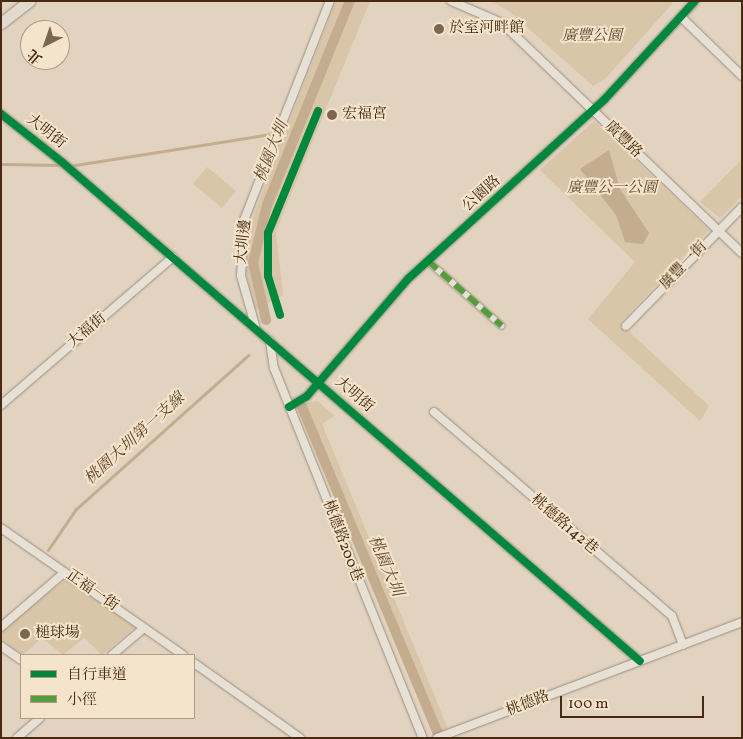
<!DOCTYPE html>
<meta charset="utf-8">
<style>
body{margin:0}
#map{position:relative;width:743px;height:739px;overflow:hidden;background:#e1d3bf;font-family:Vollkorn,"Noto Serif TC",serif}
div>[style]{position:absolute}
.green>*{inset:0;background:#d9c5a8}
.water>*{inset:0;background:#c4ac8f}
.stream>*{height:3px;margin:-1.5px;padding:0 1.5px;transform-origin:1.5px;border-radius:1.5px;background:#c4ac8f}
.canal>*{height:10px;margin:-5px;padding:0 5px;transform-origin:5px;border-radius:5px;background:#c4ac8f}
.roads{filter:drop-shadow(0 0 1px #9a8e80) drop-shadow(0 0 1px #9a8e80)}
.pedestrian>*{height:5.5px;margin:-2.75px;padding:0 2.75px;transform-origin:2.75px;border-radius:2.75px;background:#e7e0d5}
.minor>*{height:8px;margin:-4px;padding:0 4px;transform-origin:4px;border-radius:4px;background:#e7e0d5}
.primary>*{height:11px;margin:-5.5px;padding:0 5.5px;transform-origin:5.5px;border-radius:5.5px;background:#e3dace}
.quiet>*{height:6px;margin-top:-3px;transform-origin:0;background:repeating-linear-gradient(90deg,#559c3d 0 12px,transparent 0 18px)}
.cycleway>*{height:8px;margin:-4px;padding:0 4px;transform-origin:4px;border-radius:4px;background:#00873e}
.dots>*{width:14px;height:14px;translate:-50% -50%;box-sizing:border-box;border:2px solid #f5e4cc;border-radius:50%}
span{translate:-50% -50%;white-space:nowrap;text-align:center;line-height:1.15;-webkit-text-stroke:4px #f5e4cc;paint-order:stroke}
.poi-label{font-size:15px;color:#482a13}
.left{translate:0 -50%;text-align:left}
.park-label{font-size:15px;color:#64472d;font-style:italic}
.street-label{font-size:15px;color:#482a13}
.water-label{font-size:16px;color:#64462d;font-style:italic}
.frame{position:absolute;inset:0;border:2px solid #482a13;pointer-events:none}
.legend{position:absolute;left:20px;top:654px;width:175px;height:65px;box-sizing:border-box;background:#f5e4cc;border:1px solid #b09a82;margin:0;padding:6px 9px;list-style:none;font-size:15px;color:#482a13}
.legend li{display:flex;align-items:center;gap:10px;height:25px}
.legend b{width:25px;border:1px solid #b09a82}
.north{position:absolute;left:20px;top:20px;width:50px;height:50px;box-sizing:border-box;background:#f5e4cc;border:1px solid #b09a82;border-radius:50%;rotate:221deg;font-size:14px;font-weight:700;line-height:20px;text-align:center;color:#482a13}
.north::after{content:'';display:block;margin:auto;width:18px;height:22px;background:#7e654f;clip-path:polygon(50% 0,100% 100%,50% 72%,0 100%)}
.scale{position:absolute;left:560px;top:696px;width:144px;height:22px;box-sizing:border-box;border:2px solid #482a13;border-top:0;padding-left:6px;font-size:15px;line-height:18px;white-space:nowrap;color:#482a13;-webkit-text-stroke:4px #f5e4cc;paint-order:stroke}
</style>
<div id="map">
<div class="green">
<i style="clip-path:polygon(336px 1px,370px 1px,276px 231px,283px 295px,255px 310px,246px 271px,250px 225px)"></i>
<i style="clip-path:polygon(491px 1px,672px 1px,672px 4px,605px 79px,593px 86px,510px 12px)"></i>
<i style="clip-path:polygon(594px 121px,709px 230px,620px 323px,709px 406px,700px 421px,588px 319px,635px 262px,540px 170px)"></i>
<i style="clip-path:polygon(742px 159px,742px 196px,720px 218px,700px 202px)"></i>
<i style="clip-path:polygon(207px 167px,236px 191px,222px 208px,193px 184px)"></i>
<i style="clip-path:polygon(318px 401px,334px 416px,322px 424px,449px 731px,441px 734px,304px 403px)"></i>
<i style="clip-path:polygon(66px 579px,135px 627px,102px 655px,84px 638px,63px 655px,42px 638px,23px 655px,1px 639px,1px 632px)"></i>
</div>
<div class="water">
<i style="clip-path:polygon(609px 150px,620px 189px,649px 233px,643px 244px,625px 242px,616px 215px,580px 169px)"></i>
</div>
<div class="stream">
<i style="left:292px;top:131px;width:5px;rotate:-11deg"></i>
<i style="left:1px;top:164px;width:62px;rotate:0.9deg"></i>
<i style="left:69px;top:166px;width:212px;rotate:-9deg"></i>
<i style="left:48px;top:550px;width:50px;rotate:-55.7deg"></i>
<i style="left:76px;top:509px;width:231px;rotate:-41.8deg"></i>
</div>
<div class="canal">
<i style="left:266px;top:320px;width:58px;rotate:-102.8deg"></i>
<i style="left:253px;top:263px;width:60px;rotate:-76.4deg"></i>
<i style="left:267px;top:205px;width:220px;rotate:-67.9deg"></i>
<i style="left:302px;top:407px;width:359px;rotate:67.4deg"></i>
</div>
<div class="roads">
<div class="pedestrian">
<i style="left:428px;top:261px;width:98px;rotate:41.3deg"></i>
</div>
<div class="minor">
<i style="left:451px;top:1px;width:56px;rotate:23.3deg"></i>
<i style="left:502px;top:23px;width:332px;rotate:43.8deg"></i>
<i style="left:681px;top:17px;width:85px;rotate:44deg"></i>
<i style="left:1px;top:114px;width:79px;rotate:38.3deg"></i>
<i style="left:63px;top:163px;width:762px;rotate:40.8deg"></i>
<i style="left:255px;top:325px;width:51px;rotate:-105.9deg"></i>
<i style="left:241px;top:276px;width:56px;rotate:-86.9deg"></i>
<i style="left:244px;top:220px;width:235px;rotate:-68.6deg"></i>
<i style="left:626px;top:326px;width:166px;rotate:-45.7deg"></i>
<i style="left:270px;top:341px;width:27px;rotate:82deg"></i>
<i style="left:274px;top:368px;width:399px;rotate:68.1deg"></i>
<i style="left:1px;top:405px;width:227px;rotate:-40.7deg"></i>
<i style="left:289px;top:407px;width:21px;rotate:-31deg"></i>
<i style="left:307px;top:396px;width:156px;rotate:-49.2deg"></i>
<i style="left:409px;top:278px;width:264px;rotate:-42.4deg"></i>
<i style="left:604px;top:100px;width:134px;rotate:-47.4deg"></i>
<i style="left:434px;top:412px;width:313px;rotate:40.6deg"></i>
<i style="left:672px;top:616px;width:31px;rotate:69deg"></i>
<i style="left:1px;top:528px;width:222px;rotate:34.9deg"></i>
<i style="left:1px;top:627px;width:84px;rotate:-40.7deg"></i>
<i style="left:1px;top:646px;width:24px;rotate:35deg"></i>
<i style="left:112px;top:655px;width:42px;rotate:-40.2deg"></i>
<i style="left:194px;top:663px;width:130px;rotate:35.3deg"></i>
<i style="left:17px;top:738px;width:30px;rotate:-41deg"></i>
<i style="left:437px;top:738px;width:326px;rotate:-20.8deg"></i>
</div>
<div class="primary">
<i style="left:1px;top:23px;width:36px;rotate:-38deg"></i>
</div>
</div>
<div class="quiet">
<i style="left:428px;top:261px;width:98px;rotate:41.3deg"></i>
</div>
<div class="cycleway">
<i style="left:1px;top:114px;width:79px;rotate:38.3deg"></i>
<i style="left:63px;top:163px;width:762px;rotate:40.8deg"></i>
<i style="left:280px;top:315px;width:41px;rotate:-107.1deg"></i>
<i style="left:268px;top:276px;width:43px;rotate:-90deg"></i>
<i style="left:268px;top:233px;width:132px;rotate:-67.7deg"></i>
<i style="left:289px;top:407px;width:21px;rotate:-31deg"></i>
<i style="left:307px;top:396px;width:156px;rotate:-49.2deg"></i>
<i style="left:409px;top:278px;width:264px;rotate:-42.4deg"></i>
<i style="left:604px;top:100px;width:134px;rotate:-47.4deg"></i>
</div>
<div class="dots">
<i style="left:439px;top:29px;background:#7e654f"></i>
<i style="left:332px;top:115px;background:#7e654f"></i>
<i style="left:25px;top:634px;background:#7e654f"></i>
</div>
<div class="poi-label">
<span class="left" style="left:449px;top:29px">於室河畔館</span>
<span class="left" style="left:342px;top:115px">宏福宮</span>
<span class="left" style="left:35px;top:634px">槌球場</span>
</div>
<div class="park-label">
<span style="left:592px;top:37px">廣豐公園</span>
<span style="left:612px;top:189px">廣豐公一公園</span>
</div>
<div class="street-label">
<span style="left:46px;top:132px;rotate:38deg">大明街</span>
<span style="left:623px;top:140px;rotate:44deg">廣豐路</span>
<span style="left:482px;top:194px;rotate:-42deg">公園路</span>
<span style="left:244px;top:242px;rotate:-84deg">大圳邊</span>
<span style="left:684px;top:266px;rotate:-46deg">廣豐一街</span>
<span style="left:87px;top:331px;rotate:-40deg">大福街</span>
<span style="left:354px;top:395px;rotate:41deg">大明街</span>
<span style="left:564px;top:525px;rotate:41deg">桃德路142巷</span>
<span style="left:342px;top:541px;rotate:69deg">桃德路200巷</span>
<span style="left:92px;top:591px;rotate:35deg">正福一街</span>
<span style="left:528px;top:704px;rotate:-21deg">桃德路</span>
</div>
<div class="water-label">
<span style="left:272px;top:152px;rotate:-68deg">桃園大圳</span>
<span style="left:135px;top:439px;rotate:-42deg">桃園大圳第一支線</span>
<span style="left:385px;top:566px;rotate:67deg">桃園大圳</span>
</div>
<div class="frame"></div>
<ul class="legend">
<li><b style="height:6px;background:#00873e"></b>自行車道</li>
<li><b style="height:6px;background:#559c3d"></b>小徑</li>
</ul>
<div class="north">北</div>
<div class="scale">100 m</div>
</div>
